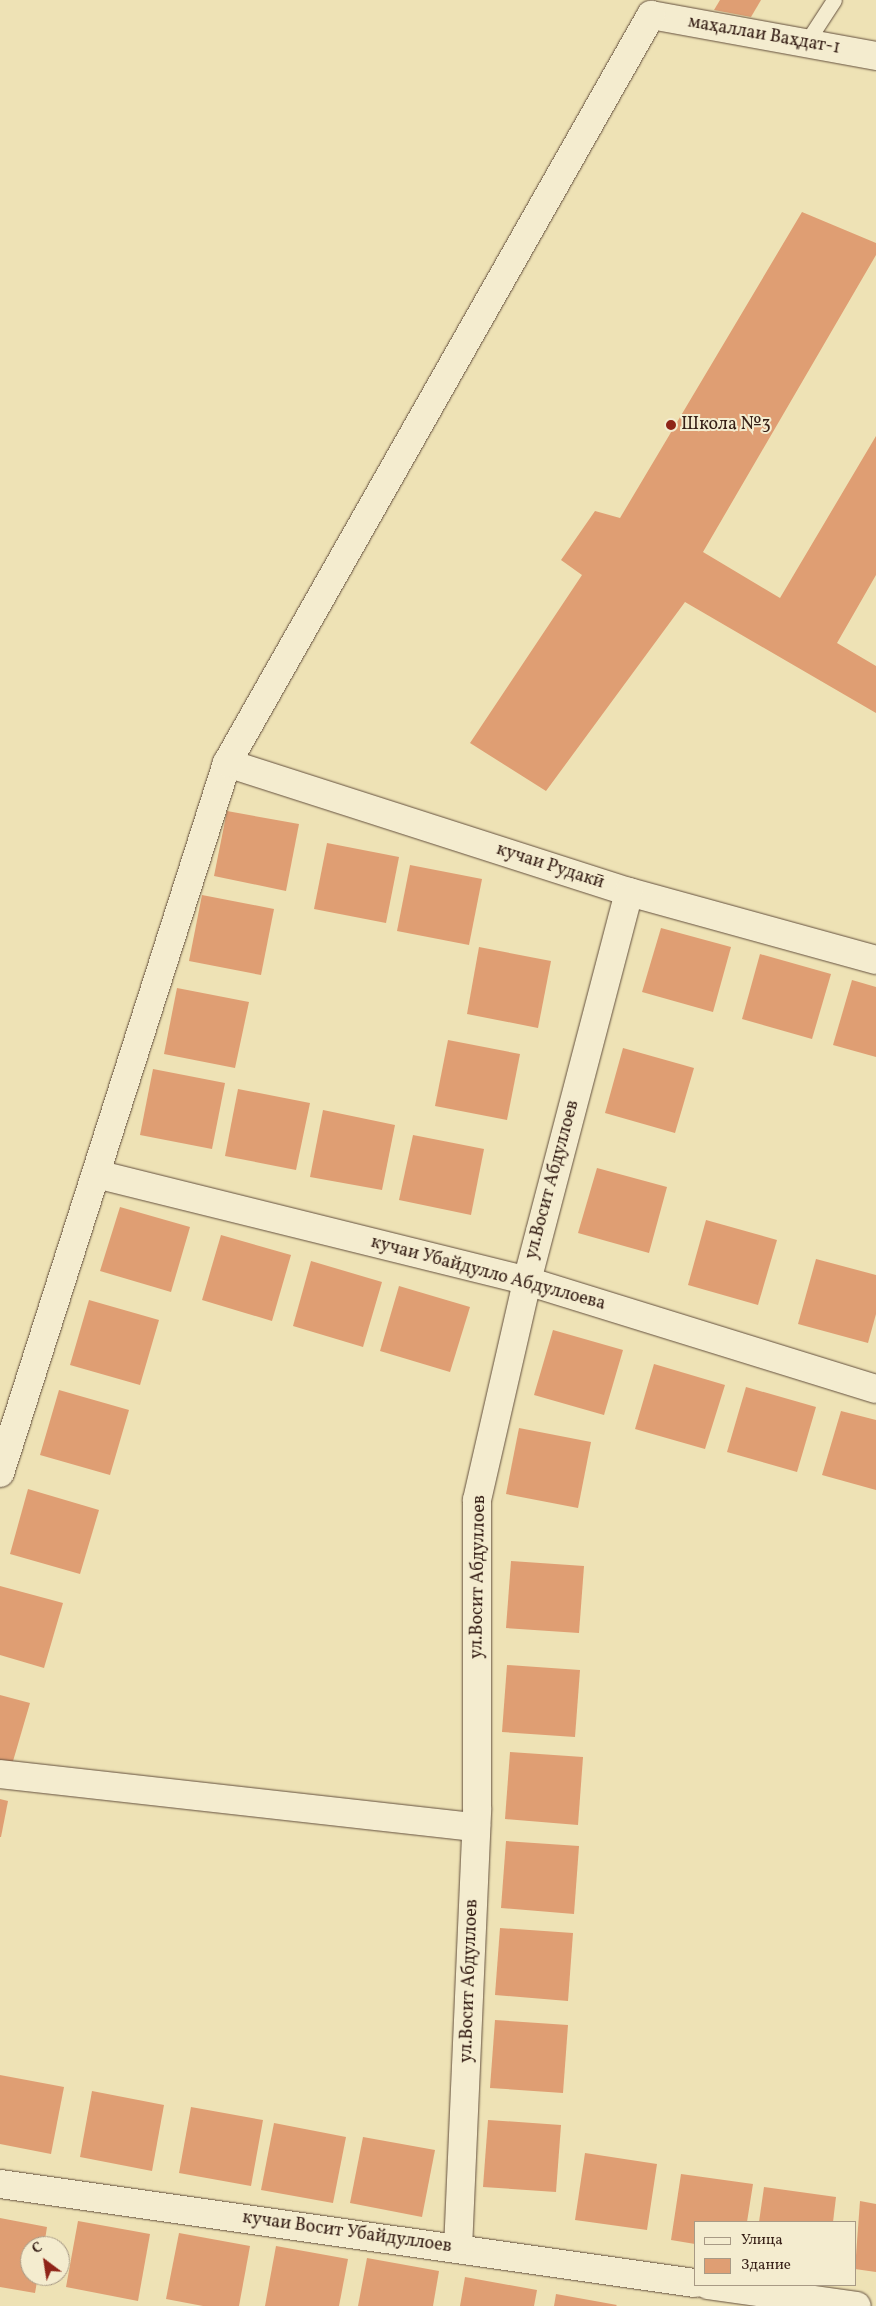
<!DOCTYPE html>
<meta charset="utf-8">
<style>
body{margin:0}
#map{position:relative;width:876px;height:2306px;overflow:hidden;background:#eee2b5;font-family:Vollkorn,serif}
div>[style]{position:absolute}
.building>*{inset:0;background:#df9e73}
.roads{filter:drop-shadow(0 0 1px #64503e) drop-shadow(0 0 1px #64503e)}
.service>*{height:15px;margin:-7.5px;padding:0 7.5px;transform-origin:7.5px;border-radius:7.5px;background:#f4eccf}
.minor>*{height:28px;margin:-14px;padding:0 14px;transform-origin:14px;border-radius:14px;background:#f4eccf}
.dots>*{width:14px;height:14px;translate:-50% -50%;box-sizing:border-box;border:2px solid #f4eccf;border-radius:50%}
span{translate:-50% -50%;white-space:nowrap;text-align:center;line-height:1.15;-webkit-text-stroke:4px #f4eccf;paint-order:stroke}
.street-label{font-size:18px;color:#361f16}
.poi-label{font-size:18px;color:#361f16}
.left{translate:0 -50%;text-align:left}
.legend{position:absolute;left:694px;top:2221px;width:162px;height:65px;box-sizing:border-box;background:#f4eccf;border:1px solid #a89a85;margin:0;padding:6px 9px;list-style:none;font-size:15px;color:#361f16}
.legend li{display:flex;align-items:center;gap:10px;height:25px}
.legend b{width:25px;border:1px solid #a89a85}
.north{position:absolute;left:20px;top:2236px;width:50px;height:50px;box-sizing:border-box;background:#f4eccf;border:1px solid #a89a85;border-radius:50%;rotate:329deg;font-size:14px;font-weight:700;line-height:20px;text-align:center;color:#361f16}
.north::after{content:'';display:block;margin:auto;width:18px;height:22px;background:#8f2418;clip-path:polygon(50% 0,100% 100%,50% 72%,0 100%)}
</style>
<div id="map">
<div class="building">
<i style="clip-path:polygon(720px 0,761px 0,751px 17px,714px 10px)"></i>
<i style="clip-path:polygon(802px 212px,876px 243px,876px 255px,703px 552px,780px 598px,876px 436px,876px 575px,837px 643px,876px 666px,876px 713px,685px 602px,546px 791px,470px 743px,582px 575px,561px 560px,595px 511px,620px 518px)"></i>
<i style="clip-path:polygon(227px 811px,299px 824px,286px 891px,214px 876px)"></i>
<i style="clip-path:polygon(327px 843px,399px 857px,386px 923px,314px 909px)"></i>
<i style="clip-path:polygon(410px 865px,482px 879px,469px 945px,397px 931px)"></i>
<i style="clip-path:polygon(202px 895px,274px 909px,261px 975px,189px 961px)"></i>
<i style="clip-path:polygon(661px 928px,731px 947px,713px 1012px,642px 992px)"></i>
<i style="clip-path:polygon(479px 947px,551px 961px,538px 1028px,467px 1014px)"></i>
<i style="clip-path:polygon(760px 954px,831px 974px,812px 1039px,742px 1019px)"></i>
<i style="clip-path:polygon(852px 980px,876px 987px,876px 1057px,833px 1045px)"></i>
<i style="clip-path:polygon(177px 988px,249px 1002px,235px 1068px,164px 1054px)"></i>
<i style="clip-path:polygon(448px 1040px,520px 1054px,507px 1120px,435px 1106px)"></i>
<i style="clip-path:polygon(623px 1048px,694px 1068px,675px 1133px,605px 1113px)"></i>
<i style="clip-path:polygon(153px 1069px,225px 1083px,212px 1149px,140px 1135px)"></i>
<i style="clip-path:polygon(238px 1089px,310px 1103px,296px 1170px,225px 1156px)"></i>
<i style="clip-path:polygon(323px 1110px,395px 1125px,382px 1190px,310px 1177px)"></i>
<i style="clip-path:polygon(413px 1135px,484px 1149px,471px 1215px,399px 1200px)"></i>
<i style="clip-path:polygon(597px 1168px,667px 1187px,649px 1253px,578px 1233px)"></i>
<i style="clip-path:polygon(120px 1207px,190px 1227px,171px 1292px,100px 1271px)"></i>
<i style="clip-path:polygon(706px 1220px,777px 1240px,758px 1305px,688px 1285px)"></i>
<i style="clip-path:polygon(221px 1235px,291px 1255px,272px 1321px,202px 1300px)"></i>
<i style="clip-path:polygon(816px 1259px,876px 1275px,876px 1314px,868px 1343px,798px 1324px)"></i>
<i style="clip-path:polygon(311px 1261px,382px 1282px,363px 1347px,293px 1326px)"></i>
<i style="clip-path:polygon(399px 1286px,470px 1307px,450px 1372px,380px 1351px)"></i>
<i style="clip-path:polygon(89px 1300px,159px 1320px,140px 1385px,70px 1365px)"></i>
<i style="clip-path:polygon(553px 1330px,623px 1350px,604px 1415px,534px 1395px)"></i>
<i style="clip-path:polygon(654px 1364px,725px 1385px,705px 1449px,635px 1429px)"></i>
<i style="clip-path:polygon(746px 1387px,816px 1407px,797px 1472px,727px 1452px)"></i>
<i style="clip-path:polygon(59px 1390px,129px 1410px,110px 1475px,40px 1455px)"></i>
<i style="clip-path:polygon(841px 1411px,876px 1420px,876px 1490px,822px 1475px)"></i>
<i style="clip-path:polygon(519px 1428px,591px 1442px,578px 1508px,506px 1494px)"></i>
<i style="clip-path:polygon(28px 1489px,99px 1510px,80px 1574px,10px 1554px)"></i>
<i style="clip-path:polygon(511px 1561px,584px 1566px,579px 1633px,506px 1628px)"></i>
<i style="clip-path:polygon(0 1586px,63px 1603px,44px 1668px,0 1655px)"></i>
<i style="clip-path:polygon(507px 1665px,580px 1670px,575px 1737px,502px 1732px)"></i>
<i style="clip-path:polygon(0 1695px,30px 1703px,11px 1768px,0 1765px)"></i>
<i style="clip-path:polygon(510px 1752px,583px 1757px,578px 1825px,505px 1819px)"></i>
<i style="clip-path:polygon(0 1799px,8px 1801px,1px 1837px,0 1837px)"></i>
<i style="clip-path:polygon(506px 1841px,579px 1846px,574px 1914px,501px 1908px)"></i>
<i style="clip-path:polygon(500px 1928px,573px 1933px,568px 2001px,495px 1995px)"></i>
<i style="clip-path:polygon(495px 2020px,568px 2025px,563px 2093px,490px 2088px)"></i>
<i style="clip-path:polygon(0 2075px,64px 2087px,51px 2154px,0 2144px)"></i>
<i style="clip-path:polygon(92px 2091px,164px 2105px,152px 2171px,80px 2157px)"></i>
<i style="clip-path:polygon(191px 2107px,263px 2120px,251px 2186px,179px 2173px)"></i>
<i style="clip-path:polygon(488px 2120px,561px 2125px,556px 2192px,483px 2187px)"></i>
<i style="clip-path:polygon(274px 2123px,346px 2137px,333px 2203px,261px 2190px)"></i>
<i style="clip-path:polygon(363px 2137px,435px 2150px,422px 2217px,350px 2203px)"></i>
<i style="clip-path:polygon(585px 2153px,657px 2164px,647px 2230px,575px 2220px)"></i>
<i style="clip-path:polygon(681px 2174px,753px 2184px,747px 2222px,695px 2222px,695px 2244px,671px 2240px)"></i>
<i style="clip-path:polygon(764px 2187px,836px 2197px,833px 2222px,759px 2222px)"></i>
<i style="clip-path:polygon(860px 2201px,876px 2204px,876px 2272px,855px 2269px)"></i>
<i style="clip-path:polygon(0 2218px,47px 2227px,44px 2246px,30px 2246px,30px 2276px,38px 2276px,35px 2293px,0 2287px)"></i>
<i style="clip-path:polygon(78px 2221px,150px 2234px,138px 2301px,66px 2287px)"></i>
<i style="clip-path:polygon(179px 2233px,250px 2246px,239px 2306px,203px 2306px,166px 2299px)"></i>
<i style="clip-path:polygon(276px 2246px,348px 2259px,339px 2306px,265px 2306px)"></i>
<i style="clip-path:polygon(367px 2258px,439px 2271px,433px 2306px,358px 2306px)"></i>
<i style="clip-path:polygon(465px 2277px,537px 2290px,534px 2306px,460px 2306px)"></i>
<i style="clip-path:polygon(556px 2294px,617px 2305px,616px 2306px,554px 2306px)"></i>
</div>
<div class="roads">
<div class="service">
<i style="left:806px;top:43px;width:51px;rotate:-56.9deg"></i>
</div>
<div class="minor">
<i style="left:651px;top:15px;width:229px;rotate:10.3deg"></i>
<i style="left:227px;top:763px;width:422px;rotate:17.8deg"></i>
<i style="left:629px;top:892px;width:256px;rotate:15.4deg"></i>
<i style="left:96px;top:1174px;width:444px;rotate:13.9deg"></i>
<i style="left:527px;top:1281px;width:365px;rotate:17.2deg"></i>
<i style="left:0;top:1473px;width:745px;rotate:-72.27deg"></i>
<i style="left:227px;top:763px;width:860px;rotate:-60.45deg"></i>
<i style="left:0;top:1774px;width:479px;rotate:6.4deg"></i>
<i style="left:0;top:2184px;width:702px;rotate:8.11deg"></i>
<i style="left:458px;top:2249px;width:441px;rotate:-87.5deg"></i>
<i style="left:477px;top:1808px;width:308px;rotate:-90deg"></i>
<i style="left:477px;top:1500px;width:225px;rotate:-77.1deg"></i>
<i style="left:527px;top:1281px;width:402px;rotate:-75.3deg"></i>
<i style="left:708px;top:2285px;width:150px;rotate:8deg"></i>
</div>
</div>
<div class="dots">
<i style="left:671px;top:425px;background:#8f2418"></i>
</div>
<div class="street-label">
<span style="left:764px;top:36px;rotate:10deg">маҳаллаи Ваҳдат-1</span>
<span style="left:550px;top:867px;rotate:18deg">кучаи Рудакӣ</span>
<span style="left:553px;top:1180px;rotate:-75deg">ул.Восит Абдуллоев</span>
<span style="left:488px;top:1274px;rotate:15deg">кучаи Убайдулло Абдуллоева</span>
<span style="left:479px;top:1577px;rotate:-89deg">ул.Восит Абдуллоев</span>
<span style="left:470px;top:1981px;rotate:-88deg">ул.Восит Абдуллоев</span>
<span style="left:347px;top:2233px;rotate:8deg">кучаи Восит Убайдуллоев</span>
</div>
<div class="poi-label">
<span class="left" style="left:681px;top:425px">Школа №3</span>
</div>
<ul class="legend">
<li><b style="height:6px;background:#f4eccf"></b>Улица</li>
<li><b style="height:14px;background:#df9e73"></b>Здание</li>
</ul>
<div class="north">С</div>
</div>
